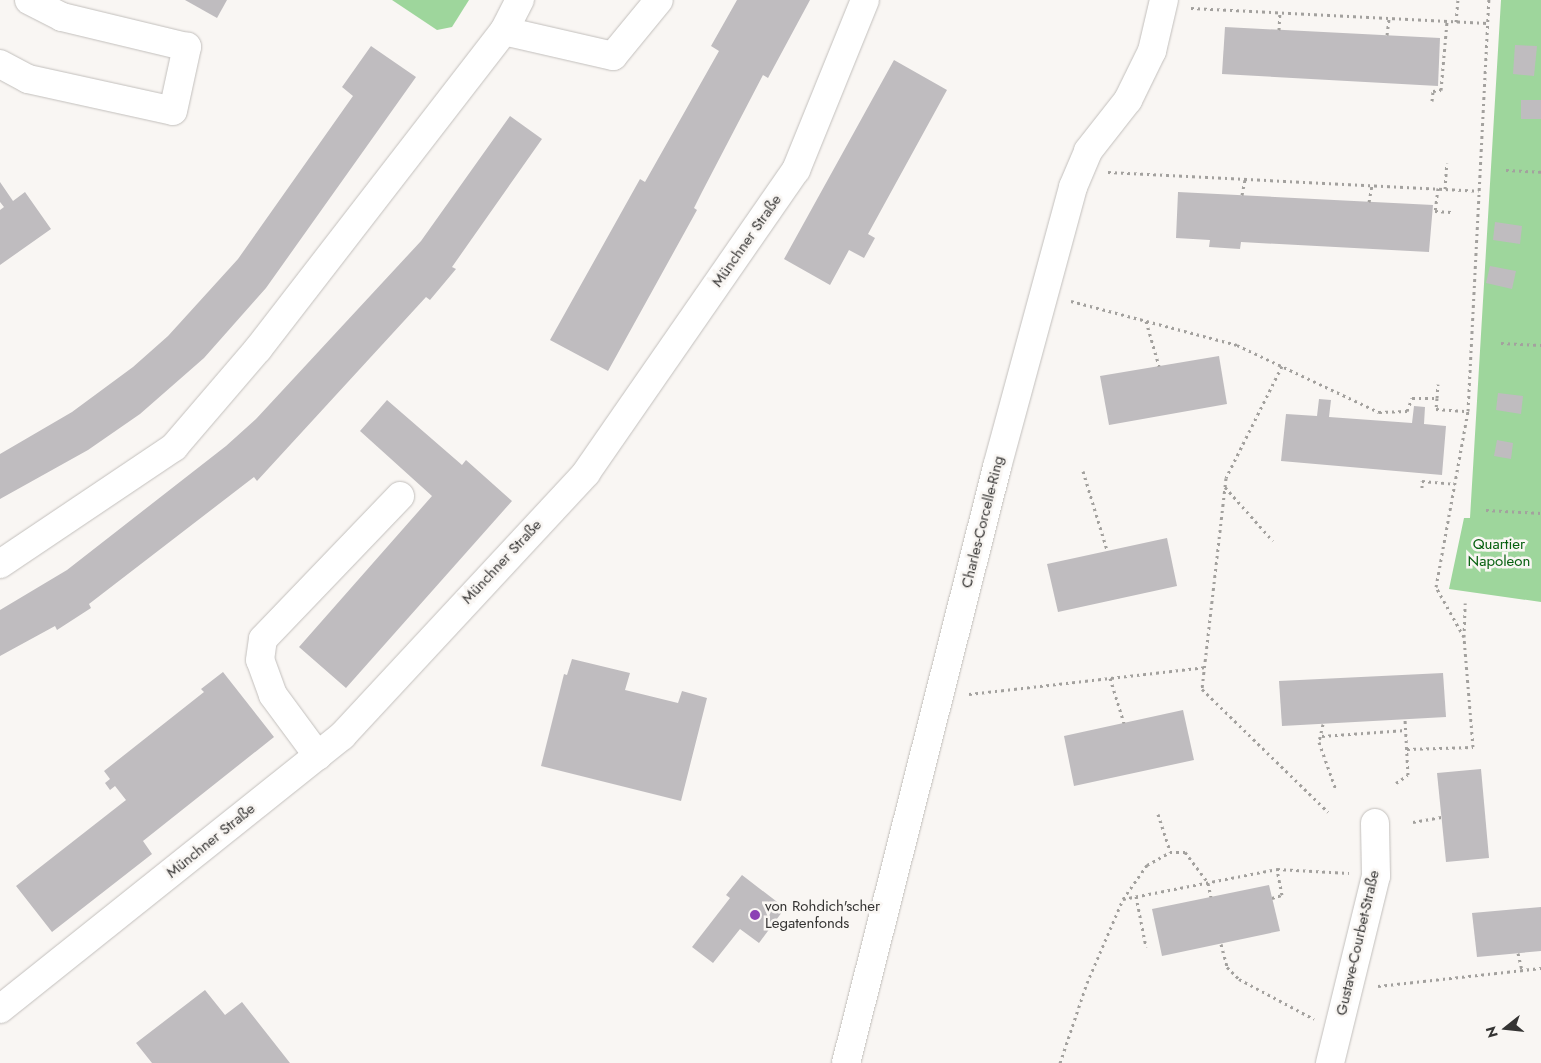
<!DOCTYPE html>
<meta charset="utf-8">
<style>
body{margin:0}
#map{position:relative;width:1541px;height:1063px;overflow:hidden;background:#f9f6f3;font-family:Jost,sans-serif}
div>[style]{position:absolute}
.green>*{inset:0;background:#9ed69c}
.building>*{inset:0;background:#bfbcbf}
.path>*{height:3px;margin-top:-1.5px;transform-origin:0;background:repeating-linear-gradient(90deg,#a3a19e 0 2.5px,transparent 0 6.5px)}
.roads{filter:drop-shadow(0 0 1px #c2bfbc) drop-shadow(0 0 1px #c2bfbc)}
.minor>*{height:28px;margin:-14px;padding:0 14px;transform-origin:14px;border-radius:14px;background:#fff}
.dots>*{width:14px;height:14px;translate:-50% -50%;box-sizing:border-box;border:2px solid #f9f6f3;border-radius:50%}
span{translate:-50% -50%;white-space:nowrap;text-align:center;line-height:1.15;-webkit-text-stroke:5px #f9f6f3;paint-order:stroke}
.street-label{font-size:15px;color:#353433}
.park-label{font-size:15px;color:#076010}
.poi-label{font-size:15px;color:#353433}
.left{translate:0 -50%;text-align:left}
.north{position:absolute;left:1481px;top:1003px;width:50px;height:50px;-webkit-text-stroke:4px #f9f6f3;paint-order:stroke;rotate:254deg;font-size:14px;font-weight:700;line-height:20px;text-align:center;color:#353433}
.north::after{content:'';display:block;margin:auto;width:18px;height:22px;background:#353433;clip-path:polygon(50% 0,100% 100%,50% 72%,0 100%)}
</style>
<div id="map">
<div class="green">
<i style="clip-path:polygon(392px 0,469px 0,452px 27px,437px 30px)"></i>
<i style="clip-path:polygon(1501px 0,1541px 0,1541px 602px,1449px 589px,1464px 518px,1470px 518px)"></i>
</div>
<div class="building">
<i style="clip-path:polygon(185px 0,227px 0,217px 18px)"></i>
<i style="clip-path:polygon(737px 0,810px 0,768px 78px,763px 75px,702px 192px,694px 208px,697px 210px,608px 371px,550px 340px,640px 179px,645px 182px,719px 51px,711px 46px)"></i>
<i style="clip-path:polygon(1225px 27px,1440px 38px,1438px 86px,1222px 74px)"></i>
<i style="clip-path:polygon(1515px 45px,1537px 46px,1534px 76px,1513px 74px)"></i>
<i style="clip-path:polygon(371px 46px,416px 77px,266px 288px,204px 358px,140px 414px,88px 450px,0 499px,0 454px,72px 412px,133px 367px,168px 336px,238px 259px,353px 96px,342px 87px)"></i>
<i style="clip-path:polygon(894px 60px,947px 90px,868px 234px,875px 238px,864px 258px,849px 250px,830px 285px,784px 259px)"></i>
<i style="clip-path:polygon(1521px 100px,1541px 100px,1541px 119px,1521px 119px)"></i>
<i style="clip-path:polygon(510px 116px,542px 139px,452px 267px,456px 269px,430px 300px,426px 297px,257px 481px,254px 477px,89px 604px,91px 608px,57px 630px,55px 626px,0 656px,0 610px,67px 570px,226px 446px,256px 419px,421px 241px)"></i>
<i style="clip-path:polygon(0 182px,13px 201px,25px 192px,51px 229px,0 265px,0 210px,4px 207px,0 202px)"></i>
<i style="clip-path:polygon(1178px 192px,1433px 205px,1429px 252px,1241px 242px,1240px 249px,1209px 247px,1210px 240px,1176px 238px)"></i>
<i style="clip-path:polygon(1495px 222px,1522px 226px,1520px 244px,1493px 240px)"></i>
<i style="clip-path:polygon(1490px 266px,1516px 271px,1512px 289px,1486px 283px)"></i>
<i style="clip-path:polygon(1219px 356px,1227px 404px,1109px 425px,1100px 376px)"></i>
<i style="clip-path:polygon(1498px 393px,1523px 396px,1521px 414px,1496px 410px)"></i>
<i style="clip-path:polygon(1319px 399px,1331px 400px,1329px 417px,1412px 423px,1414px 406px,1425px 407px,1424px 424px,1446px 426px,1442px 475px,1281px 461px,1286px 414px,1317px 416px)"></i>
<i style="clip-path:polygon(387px 400px,462px 465px,466px 460px,512px 501px,346px 688px,299px 647px,432px 496px,360px 431px)"></i>
<i style="clip-path:polygon(1497px 440px,1513px 443px,1511px 459px,1494px 456px)"></i>
<i style="clip-path:polygon(1167px 538px,1177px 586px,1058px 612px,1047px 564px)"></i>
<i style="clip-path:polygon(572px 659px,630px 673px,625px 690px,678px 703px,682px 691px,707px 698px,681px 801px,541px 766px,564px 674px,567px 675px)"></i>
<i style="clip-path:polygon(223px 672px,274px 737px,143px 841px,152px 854px,52px 932px,16px 886px,126px 800px,115px 786px,110px 790px,105px 783px,110px 779px,104px 771px,204px 692px,201px 689px)"></i>
<i style="clip-path:polygon(1443px 673px,1446px 717px,1282px 726px,1279px 681px)"></i>
<i style="clip-path:polygon(1183px 710px,1194px 760px,1074px 786px,1064px 736px)"></i>
<i style="clip-path:polygon(1481px 769px,1489px 858px,1446px 862px,1437px 773px)"></i>
<i style="clip-path:polygon(742px 875px,785px 908px,759px 943px,740px 929px,713px 963px,692px 947px,730px 898px,726px 895px)"></i>
<i style="clip-path:polygon(1269px 885px,1280px 931px,1162px 956px,1152px 909px)"></i>
<i style="clip-path:polygon(1541px 907px,1541px 951px,1477px 957px,1472px 913px)"></i>
<i style="clip-path:polygon(205px 990px,225px 1015px,242px 1002px,290px 1063px,152px 1063px,136px 1043px)"></i>
</div>
<div class="path">
<i style="left:1191px;top:8px;width:297px;rotate:2.9deg"></i>
<i style="left:1456px;top:22px;width:22px;rotate:-85deg"></i>
<i style="left:1279px;top:30px;width:17px;rotate:-87deg"></i>
<i style="left:1387px;top:35px;width:17px;rotate:-83deg"></i>
<i style="left:1432px;top:101px;width:10px;rotate:-84deg"></i>
<i style="left:1433px;top:91px;width:8px;rotate:-7deg"></i>
<i style="left:1441px;top:90px;width:69px;rotate:-85deg"></i>
<i style="left:1506px;top:170px;width:35px;rotate:3deg"></i>
<i style="left:1108px;top:172px;width:371px;rotate:2.9deg"></i>
<i style="left:1438px;top:188px;width:23px;rotate:97deg"></i>
<i style="left:1435px;top:211px;width:16px;rotate:4deg"></i>
<i style="left:1445px;top:189px;width:26px;rotate:-86deg"></i>
<i style="left:1242px;top:195px;width:16px;rotate:-79deg"></i>
<i style="left:1369px;top:202px;width:17px;rotate:-80deg"></i>
<i style="left:1071px;top:301px;width:172px;rotate:14.8deg"></i>
<i style="left:1237px;top:345px;width:157px;rotate:25.3deg"></i>
<i style="left:1379px;top:412px;width:28px;rotate:-2deg"></i>
<i style="left:1407px;top:411px;width:14px;rotate:-69deg"></i>
<i style="left:1412px;top:398px;width:25px"></i>
<i style="left:1437px;top:398px;width:11px;rotate:95deg"></i>
<i style="left:1436px;top:409px;width:32px;rotate:4deg"></i>
<i style="left:1146px;top:321px;width:47px;rotate:73.9deg"></i>
<i style="left:1501px;top:343px;width:40px;rotate:2.9deg"></i>
<i style="left:1282px;top:366px;width:125px;rotate:116.6deg"></i>
<i style="left:1226px;top:478px;width:212px;rotate:96.5deg"></i>
<i style="left:1202px;top:689px;width:176px;rotate:44.3deg"></i>
<i style="left:1437px;top:398px;width:14px;rotate:-86deg"></i>
<i style="left:1083px;top:471px;width:83px;rotate:73.1deg"></i>
<i style="left:1225px;top:487px;width:72px;rotate:48.4deg"></i>
<i style="left:1422px;top:488px;width:7px;rotate:-90deg"></i>
<i style="left:1422px;top:481px;width:33px;rotate:5deg"></i>
<i style="left:1486px;top:510px;width:55px;rotate:3.1deg"></i>
<i style="left:1464px;top:637px;width:34px;rotate:-88deg"></i>
<i style="left:1110px;top:678px;width:47px;rotate:72.7deg"></i>
<i style="left:969px;top:694px;width:239px;rotate:-6.5deg"></i>
<i style="left:1323px;top:724px;width:18px;rotate:103deg"></i>
<i style="left:1319px;top:742px;width:51px;rotate:70.5deg"></i>
<i style="left:1322px;top:736px;width:84px;rotate:-4.1deg"></i>
<i style="left:1407px;top:749px;width:66px;rotate:-1.7deg"></i>
<i style="left:1473px;top:747px;width:110px;rotate:-94.7deg"></i>
<i style="left:1464px;top:637px;width:57px;rotate:-119.2deg"></i>
<i style="left:1436px;top:587px;width:179px;rotate:-79.7deg"></i>
<i style="left:1468px;top:411px;width:412px;rotate:-87.1deg"></i>
<i style="left:1396px;top:783px;width:14px;rotate:-34deg"></i>
<i style="left:1408px;top:775px;width:55px;rotate:-93.1deg"></i>
<i style="left:1158px;top:814px;width:40px;rotate:72deg"></i>
<i style="left:1413px;top:822px;width:29px;rotate:-10deg"></i>
<i style="left:1136px;top:896px;width:52px;rotate:78.9deg"></i>
<i style="left:1272px;top:898px;width:10px;rotate:-17deg"></i>
<i style="left:1282px;top:895px;width:26px;rotate:-101deg"></i>
<i style="left:1123px;top:899px;width:157px;rotate:-11deg"></i>
<i style="left:1277px;top:869px;width:72px;rotate:3.2deg"></i>
<i style="left:1221px;top:944px;width:24px;rotate:75deg"></i>
<i style="left:1227px;top:967px;width:17px;rotate:45deg"></i>
<i style="left:1239px;top:979px;width:85px;rotate:28.1deg"></i>
<i style="left:1518px;top:953px;width:17px;rotate:77deg"></i>
<i style="left:1378px;top:986px;width:164px;rotate:-6.3deg"></i>
<i style="left:1060px;top:1063px;width:84px;rotate:-71.4deg"></i>
<i style="left:1087px;top:983px;width:91px;rotate:-66.8deg"></i>
<i style="left:1123px;top:899px;width:42px;rotate:-54.8deg"></i>
<i style="left:1147px;top:865px;width:26px;rotate:-29deg"></i>
<i style="left:1170px;top:852px;width:15px"></i>
<i style="left:1185px;top:852px;width:39px;rotate:53deg"></i>
<i style="left:1208px;top:883px;width:14px;rotate:78deg"></i>
</div>
<div class="roads">
<div class="minor">
<i style="left:504px;top:31px;width:112px;rotate:12.9deg"></i>
<i style="left:613px;top:56px;width:72px;rotate:-50.6deg"></i>
<i style="left:0;top:64px;width:32px;rotate:28deg"></i>
<i style="left:28px;top:79px;width:148px;rotate:12.4deg"></i>
<i style="left:173px;top:111px;width:66px;rotate:-77.7deg"></i>
<i style="left:187px;top:47px;width:129px;rotate:-166.5deg"></i>
<i style="left:62px;top:17px;width:37px;rotate:-153deg"></i>
<i style="left:0;top:564px;width:210px;rotate:-33.9deg"></i>
<i style="left:174px;top:447px;width:129px;rotate:-49.4deg"></i>
<i style="left:258px;top:349px;width:402px;rotate:-52.3deg"></i>
<i style="left:504px;top:31px;width:35px;rotate:-63deg"></i>
<i style="left:318px;top:756px;width:76px;rotate:-126.4deg"></i>
<i style="left:273px;top:695px;width:37px;rotate:-110deg"></i>
<i style="left:260px;top:660px;width:21px;rotate:-82deg"></i>
<i style="left:263px;top:639px;width:198px;rotate:-46.2deg"></i>
<i style="left:0;top:1009px;width:438px;rotate:-38.6deg"></i>
<i style="left:342px;top:736px;width:359px;rotate:-47.1deg"></i>
<i style="left:586px;top:473px;width:369px;rotate:-55.3deg"></i>
<i style="left:796px;top:170px;width:183px;rotate:-67.9deg"></i>
<i style="left:846px;top:1063px;width:615px;rotate:-75.78deg"></i>
<i style="left:997px;top:467px;width:290px;rotate:-74.8deg"></i>
<i style="left:1073px;top:187px;width:39px;rotate:-67deg"></i>
<i style="left:1088px;top:151px;width:65px;rotate:-51.9deg"></i>
<i style="left:1128px;top:100px;width:55px;rotate:-63.9deg"></i>
<i style="left:1152px;top:51px;width:52px;rotate:-76.8deg"></i>
<i style="left:1330px;top:1063px;width:193px;rotate:-76.2deg"></i>
<i style="left:1376px;top:876px;width:53px;rotate:-91.1deg"></i>
</div>
</div>
<div class="dots">
<i style="left:755px;top:915px;background:#8b41b4"></i>
</div>
<div class="street-label">
<span style="left:747px;top:241px;rotate:-55deg">Münchner Straße</span>
<span style="left:983px;top:522px;rotate:-76deg">Charles-Corcelle-Ring</span>
<span style="left:502px;top:562px;rotate:-47deg">Münchner Straße</span>
<span style="left:211px;top:841px;rotate:-39deg">Münchner Straße</span>
<span style="left:1358px;top:943px;rotate:-77deg">Gustave-Courbet-Straße</span>
</div>
<div class="park-label">
<span style="left:1499px;top:553px">Quartier<br>Napoleon</span>
</div>
<div class="poi-label">
<span class="left" style="left:765px;top:915px">von Rohdich'scher<br>Legatenfonds</span>
</div>
<div class="north">N</div>
</div>
